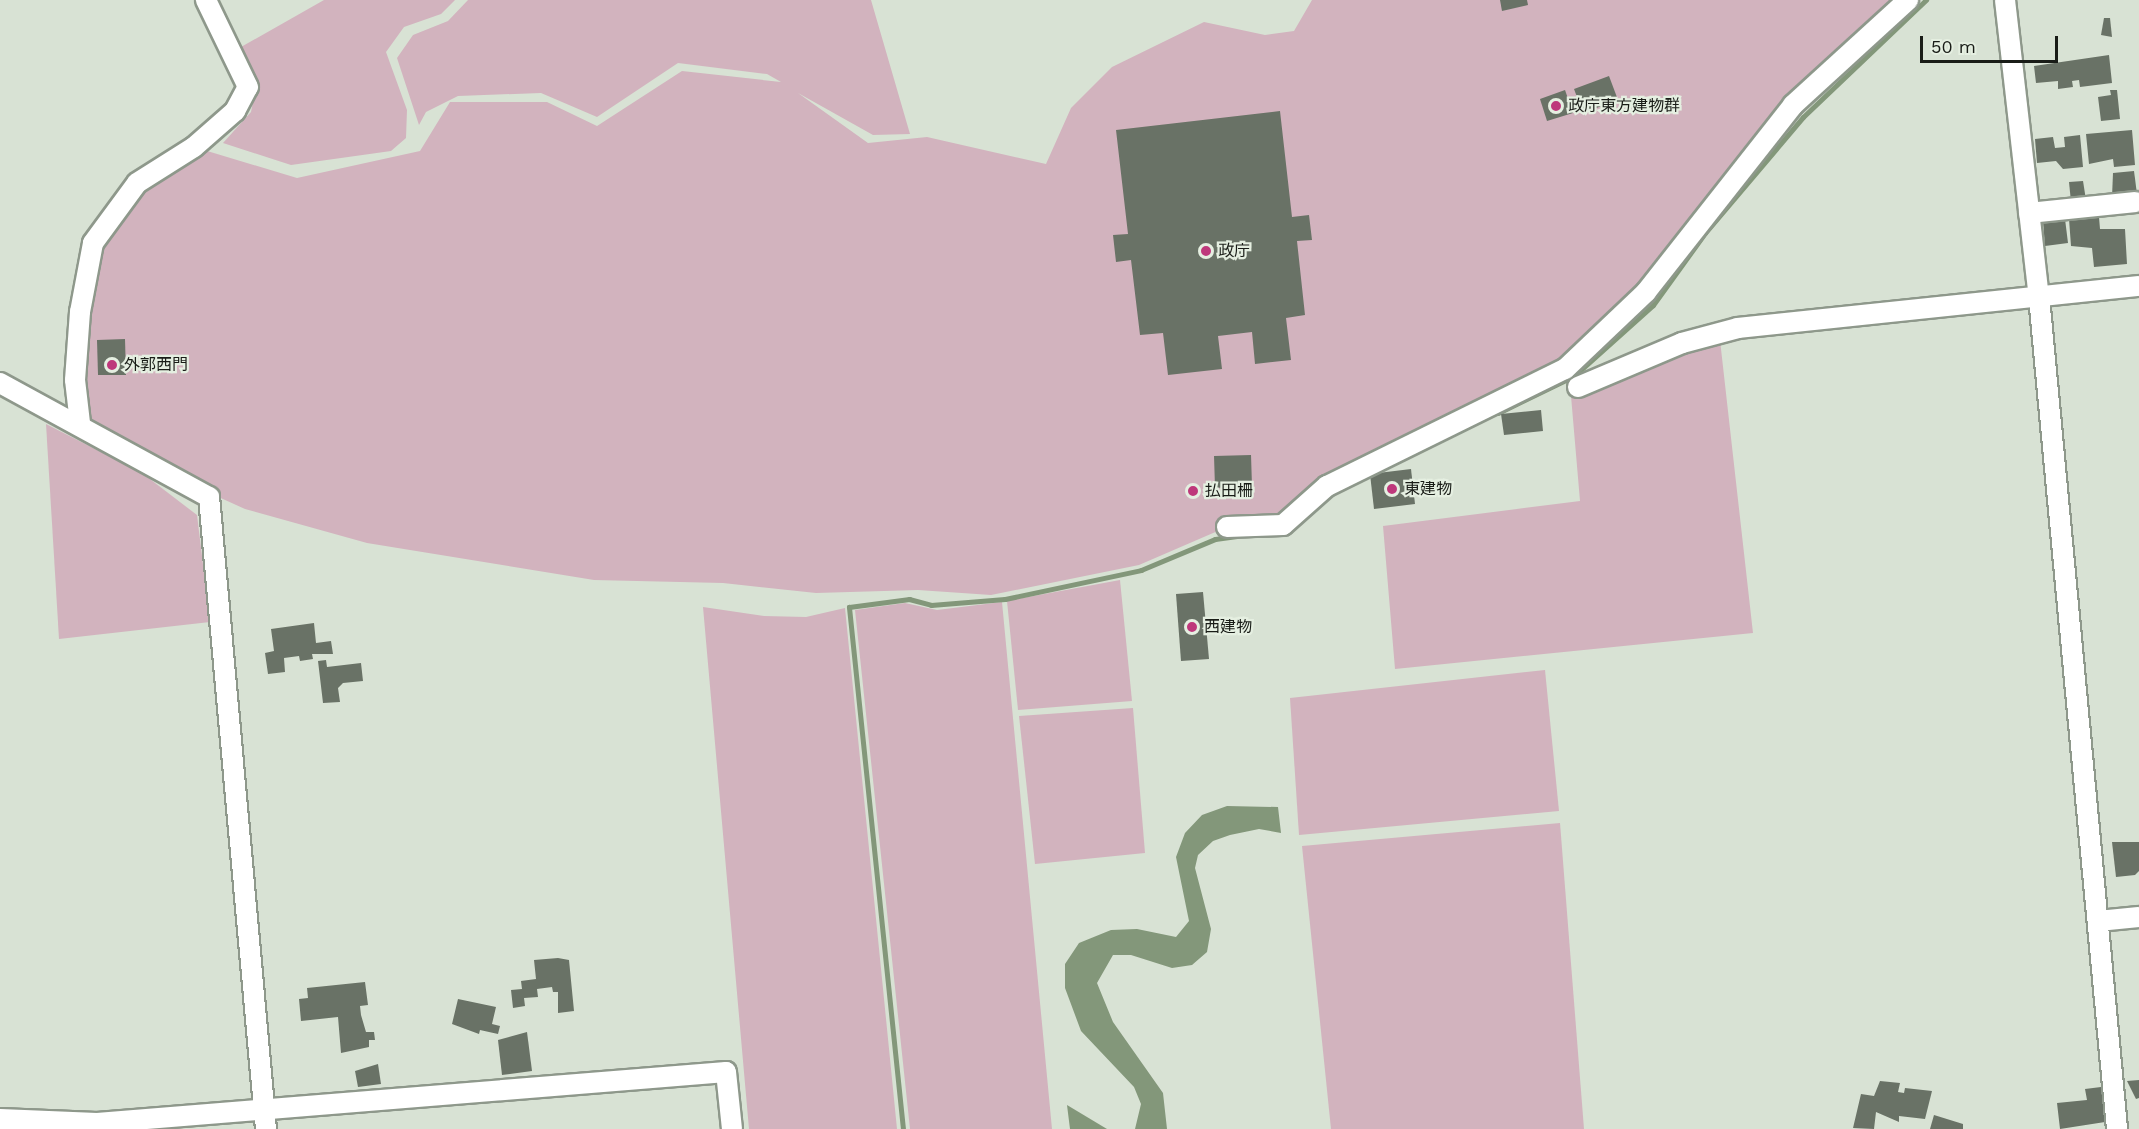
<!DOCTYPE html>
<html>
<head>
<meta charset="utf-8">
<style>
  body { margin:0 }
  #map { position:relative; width:2139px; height:1129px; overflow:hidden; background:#d8e2d4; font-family:"Work Sans","Noto Sans JP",sans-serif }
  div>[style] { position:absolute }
  .green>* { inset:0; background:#d2b3be }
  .water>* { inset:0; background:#83977a }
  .stream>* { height:5px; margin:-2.5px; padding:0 2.5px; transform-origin:2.5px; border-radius:2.5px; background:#83977a }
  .building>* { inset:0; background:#697266 }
  .roads { filter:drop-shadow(2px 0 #8e988b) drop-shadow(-2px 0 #8e988b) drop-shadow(0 2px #8e988b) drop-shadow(0 -2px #8e988b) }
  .minor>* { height:20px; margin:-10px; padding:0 10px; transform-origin:10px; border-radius:10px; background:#fff }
  .dots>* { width:16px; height:16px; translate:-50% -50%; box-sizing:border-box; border:3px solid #e5efe1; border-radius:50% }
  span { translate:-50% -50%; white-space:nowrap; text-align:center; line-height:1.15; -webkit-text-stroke:4.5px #e5efe1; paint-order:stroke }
  .poi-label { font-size:16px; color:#191c17 }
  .left { translate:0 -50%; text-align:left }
  .scale { position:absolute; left:1920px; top:36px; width:138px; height:27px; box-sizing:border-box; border:3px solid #191c17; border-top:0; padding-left:8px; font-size:18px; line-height:21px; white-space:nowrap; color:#191c17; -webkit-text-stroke:4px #e5efe1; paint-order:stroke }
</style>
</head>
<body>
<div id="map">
  <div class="green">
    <i style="clip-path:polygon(324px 0,455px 0,441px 14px,404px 27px,386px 52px,407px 110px,406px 138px,391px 151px,291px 165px,223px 143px,251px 112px,255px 92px,241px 47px)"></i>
    <i style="clip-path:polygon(468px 0,871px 0,910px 134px,873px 135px,798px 93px,868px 143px,927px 137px,1046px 164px,1071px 108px,1112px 67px,1204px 22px,1265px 35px,1294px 31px,1312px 0,1908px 0,1793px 105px,1701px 217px,1565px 369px,1327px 486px,1283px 525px,1227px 527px,1139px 565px,991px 595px,918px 590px,816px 593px,723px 583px,594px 580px,367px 543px,245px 509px,161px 471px,80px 423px,84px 286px,125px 197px,194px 147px,297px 178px,420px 151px,450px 102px,547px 102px,597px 126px,682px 71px,781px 82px,767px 74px,678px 63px,597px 117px,541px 93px,458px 96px,426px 112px,419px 125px,397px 58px,413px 35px,448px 21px)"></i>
    <i style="clip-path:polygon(1720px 340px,1753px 633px,1395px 669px,1383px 526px,1580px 501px,1571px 396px)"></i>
    <i style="clip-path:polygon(46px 424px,142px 473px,197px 515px,210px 622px,59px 639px)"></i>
    <i style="clip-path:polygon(1120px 580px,1132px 701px,1018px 710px,1007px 601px)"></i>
    <i style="clip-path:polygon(1002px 602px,1052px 1129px,910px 1129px,855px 610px,905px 603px,937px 610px)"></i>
    <i style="clip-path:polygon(703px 607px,764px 616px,806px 617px,845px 608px,897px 1129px,749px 1129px)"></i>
    <i style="clip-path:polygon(1545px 670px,1559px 811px,1299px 835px,1290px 698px)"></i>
    <i style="clip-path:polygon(1133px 708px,1145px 853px,1035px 864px,1019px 716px)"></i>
    <i style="clip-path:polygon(1560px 823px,1584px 1129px,1331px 1129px,1302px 846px)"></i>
  </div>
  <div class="water">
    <i style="clip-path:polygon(1227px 806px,1278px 807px,1281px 833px,1259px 829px,1230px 835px,1213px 841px,1198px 855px,1195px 868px,1211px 929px,1207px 952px,1192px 965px,1172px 968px,1131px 955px,1113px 955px,1097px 983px,1113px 1022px,1163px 1093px,1167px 1129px,1135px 1129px,1141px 1104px,1134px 1087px,1081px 1031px,1065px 988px,1065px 964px,1079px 943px,1111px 930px,1137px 929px,1176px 937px,1189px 921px,1176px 857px,1185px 833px,1202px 815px)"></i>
    <i style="clip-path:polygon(1067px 1105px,1107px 1129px,1070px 1129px)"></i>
  </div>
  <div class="stream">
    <i style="left:1498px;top:413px;width:85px;rotate:-26deg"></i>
    <i style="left:1574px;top:376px;width:106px;rotate:-41.9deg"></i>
    <i style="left:1653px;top:305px;width:89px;rotate:-54.2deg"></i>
    <i style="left:1705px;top:233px;width:152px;rotate:-49.8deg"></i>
    <i style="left:1803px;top:117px;width:170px;rotate:-43.6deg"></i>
    <i style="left:903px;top:1129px;width:525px;rotate:-95.91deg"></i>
    <i style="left:849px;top:607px;width:61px;rotate:-7.6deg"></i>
    <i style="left:909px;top:599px;width:23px;rotate:15deg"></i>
    <i style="left:931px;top:605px;width:74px;rotate:-4.6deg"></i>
    <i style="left:1005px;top:599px;width:139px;rotate:-12deg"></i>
    <i style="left:1141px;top:570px;width:80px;rotate:-22.7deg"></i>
    <i style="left:1215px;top:539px;width:22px;rotate:-8deg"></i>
  </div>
  <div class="building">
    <i style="clip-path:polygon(1500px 0,1527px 0,1528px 5px,1502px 11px)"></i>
    <i style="clip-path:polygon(2104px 18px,2110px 18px,2112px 37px,2101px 35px)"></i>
    <i style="clip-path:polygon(2109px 55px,2112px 83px,2080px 87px,2079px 80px,2072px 81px,2073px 87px,2058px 89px,2058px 81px,2036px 83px,2034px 66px)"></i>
    <i style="clip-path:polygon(1609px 76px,1618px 100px,1583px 113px,1574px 89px)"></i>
    <i style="clip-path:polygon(1565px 90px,1573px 113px,1547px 121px,1540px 99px)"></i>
    <i style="clip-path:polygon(2110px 90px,2117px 90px,2120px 119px,2101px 121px,2098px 97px,2111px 95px)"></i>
    <i style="clip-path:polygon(1280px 111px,1292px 217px,1309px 215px,1312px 240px,1297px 241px,1305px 315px,1286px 318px,1291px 360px,1255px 364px,1252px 332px,1218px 336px,1222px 369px,1168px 375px,1163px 333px,1140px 335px,1131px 260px,1116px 262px,1113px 235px,1128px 234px,1116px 130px)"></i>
    <i style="clip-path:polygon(2132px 130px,2135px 165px,2114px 167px,2113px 159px,2089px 164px,2086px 134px)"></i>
    <i style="clip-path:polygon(2080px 135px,2083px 167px,2063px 169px,2056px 161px,2037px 163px,2035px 139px,2053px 137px,2055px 148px,2065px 147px,2064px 137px)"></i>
    <i style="clip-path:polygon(2134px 171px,2137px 194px,2112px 197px,2113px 173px)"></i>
    <i style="clip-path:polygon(2083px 181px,2086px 200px,2071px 202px,2069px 182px)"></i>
    <i style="clip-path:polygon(2099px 217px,2100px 229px,2125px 229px,2127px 264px,2094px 267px,2092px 248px,2071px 246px,2069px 219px)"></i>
    <i style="clip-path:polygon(2065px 219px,2068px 243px,2045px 246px,2043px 221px)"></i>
    <i style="clip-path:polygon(125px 339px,126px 375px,98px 375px,97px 340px)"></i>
    <i style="clip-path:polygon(1541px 410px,1543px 431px,1504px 435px,1501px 414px)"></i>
    <i style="clip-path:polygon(1251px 455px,1252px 486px,1215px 488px,1214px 456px)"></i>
    <i style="clip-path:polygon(1411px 469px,1415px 504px,1374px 509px,1370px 474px)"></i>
    <i style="clip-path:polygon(1203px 592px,1209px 659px,1181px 661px,1176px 594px)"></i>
    <i style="clip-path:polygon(314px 623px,316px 643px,331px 641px,333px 654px,312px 654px,313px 659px,300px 661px,299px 656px,284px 658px,285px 672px,268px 674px,265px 653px,274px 651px,271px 629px)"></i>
    <i style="clip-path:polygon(326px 660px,327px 667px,361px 663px,363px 681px,343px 683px,338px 688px,340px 702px,323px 703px,318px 661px)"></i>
    <i style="clip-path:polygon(2112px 842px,2139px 842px,2139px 871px,2135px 875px,2116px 877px)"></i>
    <i style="clip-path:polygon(558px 958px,569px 960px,574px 1011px,558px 1013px,558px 992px,553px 992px,552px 987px,537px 989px,538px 997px,524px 998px,525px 1006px,513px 1008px,511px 990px,522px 989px,521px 981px,536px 979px,534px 960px)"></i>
    <i style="clip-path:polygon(365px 982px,368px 1005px,360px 1006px,361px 1015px,366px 1032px,374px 1032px,375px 1040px,369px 1040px,369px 1047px,341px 1053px,338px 1017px,301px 1021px,299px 999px,308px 998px,307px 988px)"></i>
    <i style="clip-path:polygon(458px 999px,496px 1007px,492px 1024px,500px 1026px,498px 1034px,480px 1030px,479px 1034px,452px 1024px)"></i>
    <i style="clip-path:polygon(527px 1032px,532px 1071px,502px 1075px,498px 1040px)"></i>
    <i style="clip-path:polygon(378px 1064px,381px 1084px,358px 1087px,355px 1071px)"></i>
    <i style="clip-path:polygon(2139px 1080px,2139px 1098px,2136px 1099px,2127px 1081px)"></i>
    <i style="clip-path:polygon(1880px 1081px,1900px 1083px,1898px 1092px,1904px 1093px,1905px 1088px,1932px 1091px,1925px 1119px,1899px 1116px,1899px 1122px,1876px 1112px,1874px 1129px,1853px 1128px,1861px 1094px,1874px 1096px)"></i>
    <i style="clip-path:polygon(2101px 1087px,2105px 1122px,2060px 1129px,2057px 1103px,2087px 1100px,2085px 1089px)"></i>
    <i style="clip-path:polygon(1934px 1115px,1963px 1124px,1963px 1129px,1930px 1129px)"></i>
  </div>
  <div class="roads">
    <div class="minor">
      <i style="left:2005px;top:0;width:299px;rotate:83.5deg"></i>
      <i style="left:2039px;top:297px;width:836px;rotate:84.64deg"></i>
      <i style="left:2029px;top:213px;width:107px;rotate:-5.9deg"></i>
      <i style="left:0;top:383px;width:238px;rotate:28.6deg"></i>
      <i style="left:209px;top:497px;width:635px;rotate:84.85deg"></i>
      <i style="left:1578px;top:387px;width:113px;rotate:-22.9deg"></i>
      <i style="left:1682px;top:343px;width:58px;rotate:-15deg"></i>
      <i style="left:1738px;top:328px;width:403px;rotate:-6deg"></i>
      <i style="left:80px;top:423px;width:43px;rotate:-96.6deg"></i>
      <i style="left:75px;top:380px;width:68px;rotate:-85.8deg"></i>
      <i style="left:80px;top:312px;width:70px;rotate:-79.3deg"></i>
      <i style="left:93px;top:243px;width:74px;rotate:-53.7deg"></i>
      <i style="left:137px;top:183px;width:67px;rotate:-32.3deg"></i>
      <i style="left:194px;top:147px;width:55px;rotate:-41.3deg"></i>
      <i style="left:235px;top:111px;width:27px;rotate:-62deg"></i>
      <i style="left:248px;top:87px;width:97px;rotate:-115.8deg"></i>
      <i style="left:1227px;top:527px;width:56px;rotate:-2deg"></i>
      <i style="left:1283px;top:525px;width:59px;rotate:-41.6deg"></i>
      <i style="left:1327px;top:486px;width:265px;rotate:-26.2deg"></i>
      <i style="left:1565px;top:369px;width:112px;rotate:-43.5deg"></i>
      <i style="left:1646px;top:292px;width:238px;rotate:-51.8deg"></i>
      <i style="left:1793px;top:105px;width:156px;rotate:-42.4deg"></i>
      <i style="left:2098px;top:921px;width:41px;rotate:-5.6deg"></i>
      <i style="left:0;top:1119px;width:97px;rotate:2.4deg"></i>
      <i style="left:97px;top:1123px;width:631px;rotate:-4.64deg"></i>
      <i style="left:726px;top:1072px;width:57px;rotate:84deg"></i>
    </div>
  </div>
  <div class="dots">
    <i style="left:1556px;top:106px;background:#be387b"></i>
    <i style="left:1206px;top:251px;background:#be387b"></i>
    <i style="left:112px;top:365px;background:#be387b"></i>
    <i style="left:1392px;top:489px;background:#be387b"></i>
    <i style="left:1193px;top:491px;background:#be387b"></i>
    <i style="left:1192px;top:627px;background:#be387b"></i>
  </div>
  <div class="poi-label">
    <span class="left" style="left:1568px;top:106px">政庁東方建物群</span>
    <span class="left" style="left:1218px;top:251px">政庁</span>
    <span class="left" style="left:124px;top:365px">外郭西門</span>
    <span class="left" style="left:1404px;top:489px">東建物</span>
    <span class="left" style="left:1205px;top:491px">払田柵</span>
    <span class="left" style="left:1204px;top:627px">西建物</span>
  </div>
  <div class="scale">50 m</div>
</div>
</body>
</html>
